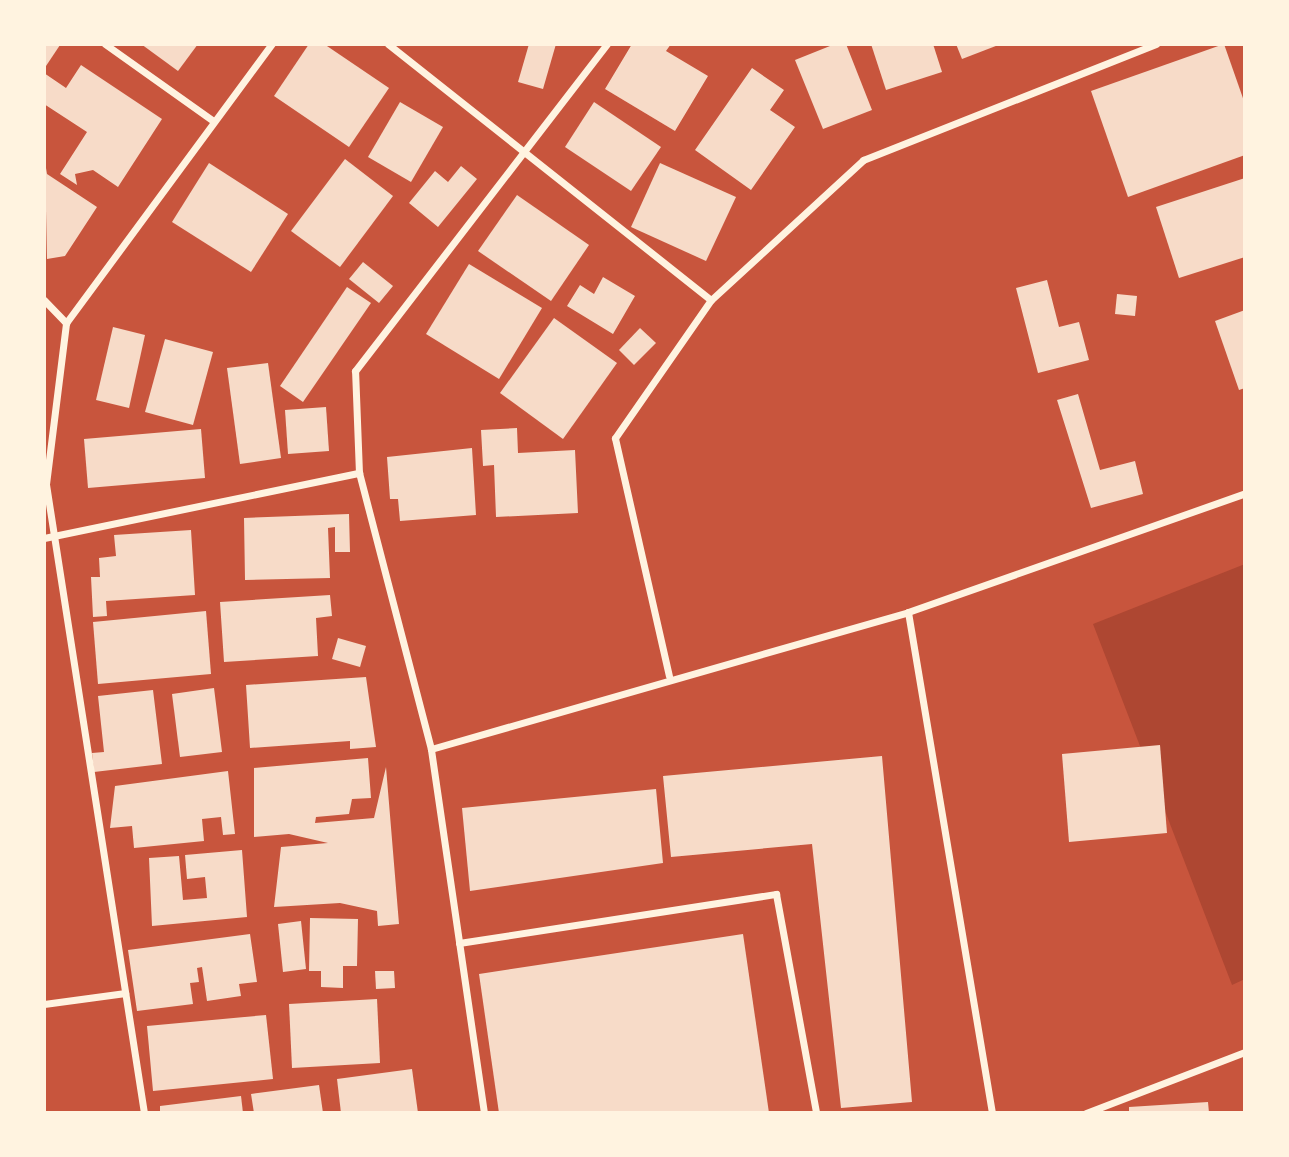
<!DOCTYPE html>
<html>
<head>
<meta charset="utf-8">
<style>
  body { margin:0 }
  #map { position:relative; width:1289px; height:1157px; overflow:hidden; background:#c8553d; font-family:"Source Serif 4",serif }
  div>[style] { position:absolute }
  .green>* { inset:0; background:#ae4732 }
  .building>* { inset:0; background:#f7dbc8 }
  .minor>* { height:7px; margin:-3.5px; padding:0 3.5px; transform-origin:3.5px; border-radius:3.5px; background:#fff3e0 }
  span { translate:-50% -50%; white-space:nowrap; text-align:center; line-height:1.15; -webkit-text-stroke:7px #fff3e0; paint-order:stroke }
  .frame { position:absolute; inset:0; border:46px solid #fff3e0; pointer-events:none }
</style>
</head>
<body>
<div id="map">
  <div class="green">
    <i style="clip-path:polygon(1245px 564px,1245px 979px,1232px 985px,1093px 624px)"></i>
  </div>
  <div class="building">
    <i style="clip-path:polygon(44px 44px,60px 45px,44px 69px)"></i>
    <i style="clip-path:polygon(141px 44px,198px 44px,178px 71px)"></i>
    <i style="clip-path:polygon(309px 44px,324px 44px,389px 88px,349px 147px,274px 96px)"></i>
    <i style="clip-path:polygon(529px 44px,556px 44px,543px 89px,518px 82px)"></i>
    <i style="clip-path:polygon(632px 44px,671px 44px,666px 51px,708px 76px,675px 131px,605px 89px)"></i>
    <i style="clip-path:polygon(835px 44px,846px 44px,872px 110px,823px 129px,795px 60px)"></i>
    <i style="clip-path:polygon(871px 44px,933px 44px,942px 72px,886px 90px)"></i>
    <i style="clip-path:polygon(956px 44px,1001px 44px,962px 59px)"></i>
    <i style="clip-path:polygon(1224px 44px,1245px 104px,1245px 155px,1128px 197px,1091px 91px)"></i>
    <i style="clip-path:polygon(81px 65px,162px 119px,118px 187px,93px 170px,75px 174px,77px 185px,60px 174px,87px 132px,44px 104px,44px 73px,66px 88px)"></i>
    <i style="clip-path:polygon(752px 68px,784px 90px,770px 110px,795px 127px,751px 190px,695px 150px)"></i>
    <i style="clip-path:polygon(400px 102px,443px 127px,411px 182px,368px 157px)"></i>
    <i style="clip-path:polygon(594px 102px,661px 147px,631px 191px,565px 147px)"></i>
    <i style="clip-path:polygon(345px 159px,393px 196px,340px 267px,291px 231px)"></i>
    <i style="clip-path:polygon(45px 162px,47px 174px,97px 207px,65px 256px,47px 259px)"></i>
    <i style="clip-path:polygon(209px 163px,288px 214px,251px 272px,172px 222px)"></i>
    <i style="clip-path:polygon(660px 163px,736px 197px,706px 261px,631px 227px)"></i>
    <i style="clip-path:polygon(461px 166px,477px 179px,438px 227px,409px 203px,435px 171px,448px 182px)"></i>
    <i style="clip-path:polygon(1245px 178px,1245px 257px,1179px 278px,1156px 207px)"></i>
    <i style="clip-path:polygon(517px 195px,589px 245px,551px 301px,478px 251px)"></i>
    <i style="clip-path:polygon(363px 262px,393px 286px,379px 303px,349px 279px)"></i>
    <i style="clip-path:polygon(469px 264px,542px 308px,499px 379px,426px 334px)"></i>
    <i style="clip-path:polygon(603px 277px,635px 296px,613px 334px,567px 306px,580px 285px,594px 294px)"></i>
    <i style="clip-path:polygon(1047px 280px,1059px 327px,1079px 322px,1089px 360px,1038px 373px,1016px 288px)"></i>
    <i style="clip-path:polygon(347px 287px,371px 303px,303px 402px,280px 386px)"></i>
    <i style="clip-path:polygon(1117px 294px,1137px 296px,1135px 316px,1115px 314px)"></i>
    <i style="clip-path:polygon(1245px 310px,1245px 388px,1239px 390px,1215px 321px)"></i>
    <i style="clip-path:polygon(554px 318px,617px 363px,563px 439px,500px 393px)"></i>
    <i style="clip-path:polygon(113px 327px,145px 335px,129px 408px,96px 400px)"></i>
    <i style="clip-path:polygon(640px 328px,656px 343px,634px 365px,619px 350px)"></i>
    <i style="clip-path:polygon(165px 339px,213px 352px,193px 425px,145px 412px)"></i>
    <i style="clip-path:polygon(268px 363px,281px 458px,240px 464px,227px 368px)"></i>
    <i style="clip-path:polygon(1078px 394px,1100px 470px,1135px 461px,1143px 494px,1091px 508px,1057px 400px)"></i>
    <i style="clip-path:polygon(326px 407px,329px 451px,288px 454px,285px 410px)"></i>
    <i style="clip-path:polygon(517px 428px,518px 453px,575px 450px,578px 513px,496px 517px,494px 465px,483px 466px,481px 430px)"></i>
    <i style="clip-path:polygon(201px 429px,205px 478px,88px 488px,84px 439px)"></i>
    <i style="clip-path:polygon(472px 448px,476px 515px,400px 521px,398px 499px,390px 499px,387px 457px)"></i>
    <i style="clip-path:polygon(349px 514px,350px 552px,335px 552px,335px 527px,328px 528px,330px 578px,245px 580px,244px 518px)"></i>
    <i style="clip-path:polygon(191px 530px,195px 595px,106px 601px,107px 616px,93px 617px,91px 577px,100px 577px,99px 558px,116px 556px,114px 535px)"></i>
    <i style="clip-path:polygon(330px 595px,332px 616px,316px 618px,318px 656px,224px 662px,220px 602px)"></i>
    <i style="clip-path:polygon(206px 611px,211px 674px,98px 684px,93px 622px)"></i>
    <i style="clip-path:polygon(338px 638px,366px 646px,360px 667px,332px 659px)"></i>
    <i style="clip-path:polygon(366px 677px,376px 747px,350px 749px,350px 741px,250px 748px,246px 685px)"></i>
    <i style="clip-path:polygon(214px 688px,222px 752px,180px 757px,172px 694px)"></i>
    <i style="clip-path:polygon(153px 690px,162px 764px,94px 772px,92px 753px,104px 752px,98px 696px)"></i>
    <i style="clip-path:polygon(1160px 745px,1167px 833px,1069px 842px,1062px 754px)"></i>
    <i style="clip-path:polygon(882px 756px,912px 1102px,841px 1108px,812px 844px,671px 857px,663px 776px)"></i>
    <i style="clip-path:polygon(368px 758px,371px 798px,352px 799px,349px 814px,316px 817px,315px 823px,374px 818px,386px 767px,399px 924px,378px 926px,377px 911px,340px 903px,274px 907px,281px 847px,328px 843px,289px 834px,254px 837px,254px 768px)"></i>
    <i style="clip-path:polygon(228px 771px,235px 834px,223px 835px,221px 817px,202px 819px,204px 841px,134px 848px,132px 826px,110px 828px,115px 786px)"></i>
    <i style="clip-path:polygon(656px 789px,663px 863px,470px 891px,462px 808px)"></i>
    <i style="clip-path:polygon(242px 850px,247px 917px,152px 926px,149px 858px,179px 856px,183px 900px,207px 898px,205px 877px,187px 879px,185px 855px)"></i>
    <i style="clip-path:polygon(310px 918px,358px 919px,357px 966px,343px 966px,343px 988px,321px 987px,321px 971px,309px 971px)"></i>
    <i style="clip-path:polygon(301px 921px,306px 969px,283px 972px,278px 924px)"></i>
    <i style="clip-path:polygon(250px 934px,257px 982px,239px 984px,241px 996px,207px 1001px,202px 967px,197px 968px,199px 982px,190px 983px,193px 1004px,137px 1011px,128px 950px)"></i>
    <i style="clip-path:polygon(743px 934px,769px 1113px,499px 1113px,479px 974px)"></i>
    <i style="clip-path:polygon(375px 971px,394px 971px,395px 988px,376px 989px)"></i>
    <i style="clip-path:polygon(377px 999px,380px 1063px,292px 1068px,289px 1004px)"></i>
    <i style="clip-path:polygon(266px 1015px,273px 1079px,153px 1091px,147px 1026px)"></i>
    <i style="clip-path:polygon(412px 1069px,418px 1113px,341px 1113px,337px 1079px)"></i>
    <i style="clip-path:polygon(319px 1085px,323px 1113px,254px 1113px,251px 1094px)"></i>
    <i style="clip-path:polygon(241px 1096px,243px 1113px,160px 1113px,160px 1106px)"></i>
    <i style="clip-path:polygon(1208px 1102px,1209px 1113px,1129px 1113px,1129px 1107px)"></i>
  </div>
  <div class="minor">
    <i style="left:105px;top:44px;width:131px;rotate:35.4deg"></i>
    <i style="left:388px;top:44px;width:412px;rotate:38.4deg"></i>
    <i style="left:44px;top:300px;width:32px;rotate:46deg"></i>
    <i style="left:44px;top:538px;width:322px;rotate:-11.7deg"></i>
    <i style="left:908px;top:612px;width:508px;rotate:80.48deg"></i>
    <i style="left:669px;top:676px;width:244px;rotate:-102.8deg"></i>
    <i style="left:615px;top:438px;width:168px;rotate:-55.2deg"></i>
    <i style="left:711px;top:300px;width:207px;rotate:-42.6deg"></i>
    <i style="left:863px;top:160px;width:315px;rotate:-21.6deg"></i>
    <i style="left:431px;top:749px;width:496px;rotate:-16deg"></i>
    <i style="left:908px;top:612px;width:357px;rotate:-19.4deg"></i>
    <i style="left:459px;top:943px;width:321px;rotate:-8.8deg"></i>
    <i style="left:776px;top:894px;width:223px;rotate:79.6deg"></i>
    <i style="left:44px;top:1004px;width:82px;rotate:-7.7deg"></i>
    <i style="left:144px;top:1113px;width:637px;rotate:-98.86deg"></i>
    <i style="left:46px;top:484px;width:162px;rotate:-82.9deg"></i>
    <i style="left:66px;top:323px;width:347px;rotate:-53.6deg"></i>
    <i style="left:484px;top:1113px;width:368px;rotate:-98.3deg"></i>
    <i style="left:431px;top:749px;width:285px;rotate:-104.6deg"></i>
    <i style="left:359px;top:473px;width:102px;rotate:-92.2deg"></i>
    <i style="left:355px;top:371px;width:413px;rotate:-52.4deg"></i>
    <i style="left:1086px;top:1113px;width:170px;rotate:-21deg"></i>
  </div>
  <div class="frame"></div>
</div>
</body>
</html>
